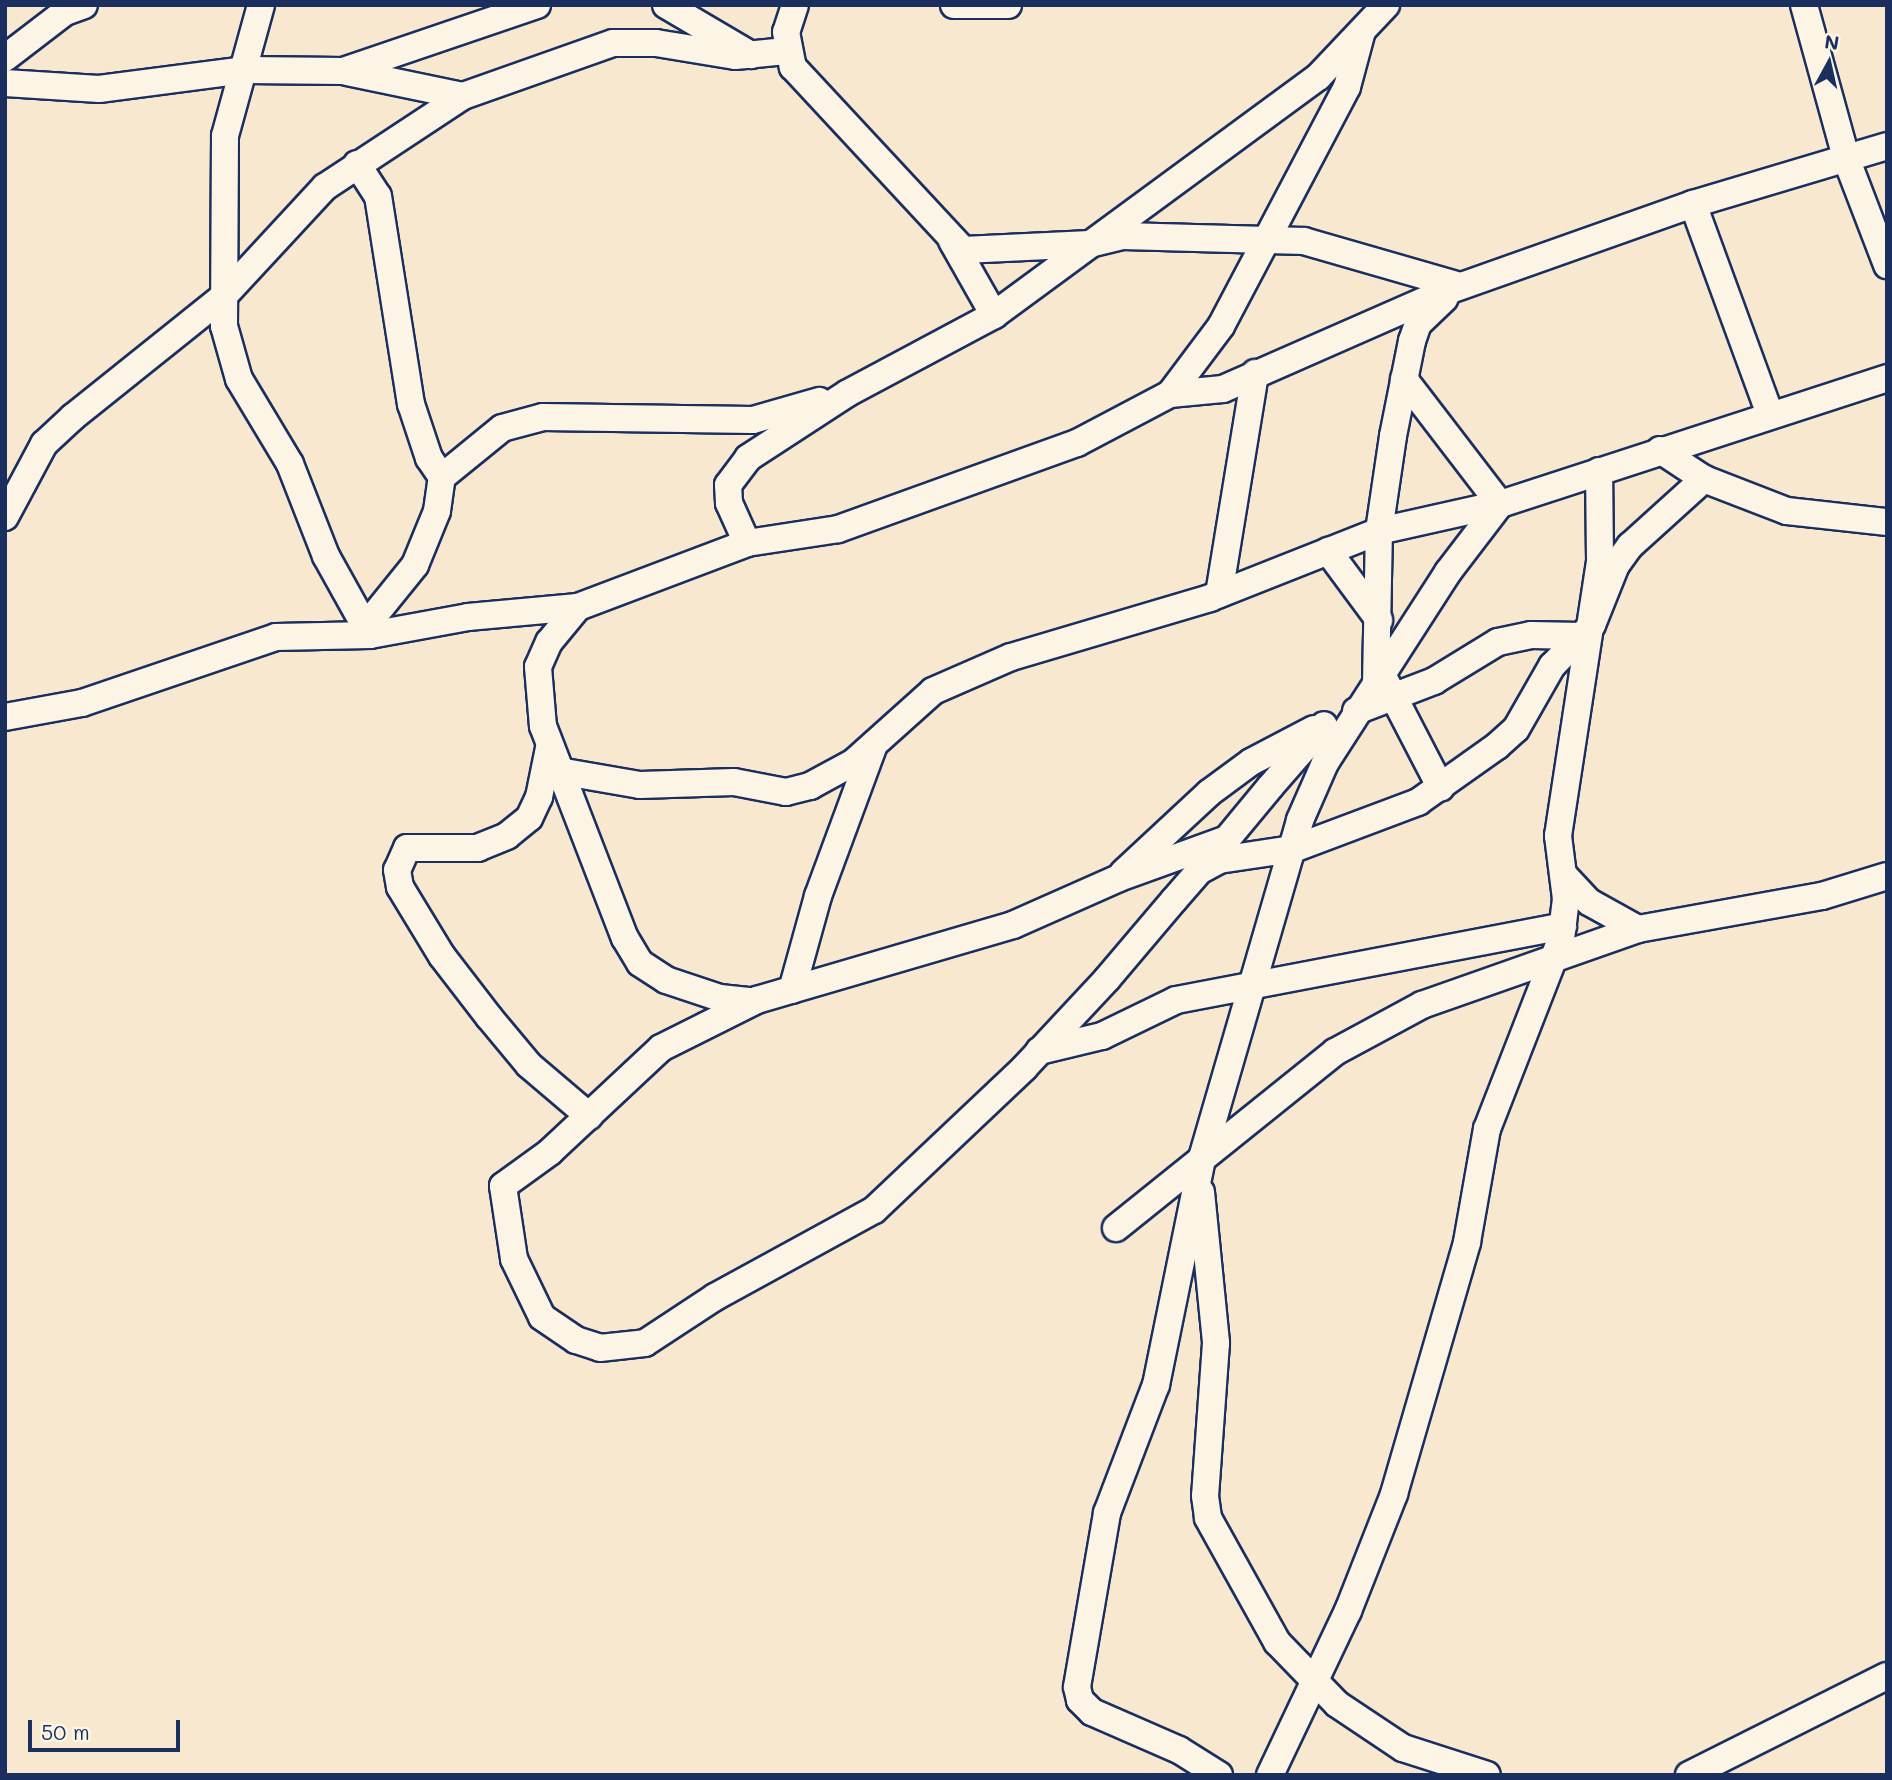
<!DOCTYPE html>
<html>
<head>
<meta charset="utf-8">
<style>
  body { margin:0 }
  #map { position:relative; width:1892px; height:1780px; overflow:hidden; background:#f8e8d0; font-family:Mali,sans-serif }
  div>[style] { position:absolute }
  .roads { filter:drop-shadow(2px 0 #1b2f5e) drop-shadow(-2px 0 #1b2f5e) drop-shadow(0 2px #1b2f5e) drop-shadow(0 -2px #1b2f5e) }
  .minor>* { height:26px; margin:-13px; padding:0 13px; transform-origin:13px; border-radius:13px; background:#fcf5e5 }
  span { translate:-50% -50%; white-space:nowrap; text-align:center; line-height:1.15; -webkit-text-stroke:5px #fcf5e5; paint-order:stroke }
  .frame { position:absolute; inset:0; border:7px solid #1b2f5e; pointer-events:none }
  .north { position:absolute; left:1794px; top:28px; width:70px; height:70px; -webkit-text-stroke:5px #fcf5e5; paint-order:stroke; rotate:8deg; font-size:19px; font-weight:700; line-height:28px; text-align:center; color:#1b2f5e }
  .north::after { content:''; display:block; margin:auto; width:24px; height:32px; background:#1b2f5e; clip-path:polygon(50% 0,100% 100%,50% 72%,0 100%) }
  .scale { position:absolute; left:28px; top:1720px; width:152px; height:32px; box-sizing:border-box; border:4px solid #1b2f5e; border-top:0; padding-left:9px; font-size:21px; line-height:24px; white-space:nowrap; color:#1b2f5e; -webkit-text-stroke:5px #fcf5e5; paint-order:stroke }
</style>
</head>
<body>
<div id="map">
  <div class="roads">
    <div class="minor">
      <i style="left:261px;top:5px;width:136px;rotate:105.4deg"></i>
      <i style="left:225px;top:136px;width:190px;rotate:90.3deg"></i>
      <i style="left:224px;top:326px;width:55px;rotate:74.2deg"></i>
      <i style="left:239px;top:379px;width:99px;rotate:59deg"></i>
      <i style="left:290px;top:464px;width:99px;rotate:68.6deg"></i>
      <i style="left:326px;top:556px;width:90px;rotate:60.9deg"></i>
      <i style="left:666px;top:5px;width:99px;rotate:30.5deg"></i>
      <i style="left:795px;top:5px;width:28px;rotate:108deg"></i>
      <i style="left:786px;top:32px;width:36px;rotate:79deg"></i>
      <i style="left:793px;top:67px;width:250px;rotate:47.1deg"></i>
      <i style="left:963px;top:250px;width:127px;rotate:-2.7deg"></i>
      <i style="left:1090px;top:244px;width:34px;rotate:-14deg"></i>
      <i style="left:1123px;top:236px;width:181px;rotate:1.6deg"></i>
      <i style="left:1304px;top:241px;width:162px;rotate:16.1deg"></i>
      <i style="left:954px;top:5px;width:54px"></i>
      <i style="left:1804px;top:5px;width:159px;rotate:74.6deg"></i>
      <i style="left:1846px;top:158px;width:115px;rotate:69deg"></i>
      <i style="left:5px;top:58px;width:76px;rotate:-37.5deg"></i>
      <i style="left:65px;top:12px;width:20px;rotate:-20deg"></i>
      <i style="left:347px;top:72px;width:118px;rotate:11.7deg"></i>
      <i style="left:463px;top:96px;width:159px;rotate:-19.5deg"></i>
      <i style="left:613px;top:43px;width:43px"></i>
      <i style="left:656px;top:43px;width:80px;rotate:9.3deg"></i>
      <i style="left:735px;top:56px;width:51px;rotate:-5.6deg"></i>
      <i style="left:5px;top:83px;width:94px;rotate:3.7deg"></i>
      <i style="left:99px;top:89px;width:148px;rotate:-7.4deg"></i>
      <i style="left:246px;top:70px;width:97px;rotate:0.6deg"></i>
      <i style="left:343px;top:71px;width:205px;rotate:-18.8deg"></i>
      <i style="left:357px;top:164px;width:38px;rotate:57deg"></i>
      <i style="left:378px;top:196px;width:211px;rotate:81deg"></i>
      <i style="left:411px;top:404px;width:57px;rotate:71.6deg"></i>
      <i style="left:429px;top:458px;width:23px;rotate:56deg"></i>
      <i style="left:1693px;top:204px;width:224px;rotate:69.9deg"></i>
      <i style="left:952px;top:241px;width:85px;rotate:60.4deg"></i>
      <i style="left:1404px;top:379px;width:158px;rotate:52.5deg"></i>
      <i style="left:1170px;top:394px;width:53px;rotate:-5.4deg"></i>
      <i style="left:1223px;top:389px;width:239px;rotate:-23.7deg"></i>
      <i style="left:1442px;top:293px;width:266px;rotate:-19.5deg"></i>
      <i style="left:1693px;top:204px;width:202px;rotate:-16.6deg"></i>
      <i style="left:1660px;top:450px;width:53px;rotate:33.4deg"></i>
      <i style="left:1704px;top:479px;width:89px;rotate:21.1deg"></i>
      <i style="left:1787px;top:511px;width:101px;rotate:6.3deg"></i>
      <i style="left:5px;top:517px;width:83px;rotate:-61.9deg"></i>
      <i style="left:44px;top:444px;width:40px;rotate:-43deg"></i>
      <i style="left:73px;top:417px;width:192px;rotate:-38.7deg"></i>
      <i style="left:223px;top:297px;width:150px;rotate:-47.2deg"></i>
      <i style="left:325px;top:187px;width:165px;rotate:-33.4deg"></i>
      <i style="left:747px;top:543px;width:44px;rotate:-114.2deg"></i>
      <i style="left:729px;top:503px;width:18px;rotate:-93deg"></i>
      <i style="left:728px;top:485px;width:34px;rotate:-53deg"></i>
      <i style="left:748px;top:458px;width:119px;rotate:-33deg"></i>
      <i style="left:848px;top:393px;width:166px;rotate:-28.1deg"></i>
      <i style="left:994px;top:315px;width:402px;rotate:-36.3deg"></i>
      <i style="left:1318px;top:77px;width:99px;rotate:-46.6deg"></i>
      <i style="left:1328px;top:551px;width:86px;rotate:53.5deg"></i>
      <i style="left:1219px;top:594px;width:224px;rotate:-80.7deg"></i>
      <i style="left:578px;top:607px;width:45px;rotate:129.6deg"></i>
      <i style="left:549px;top:642px;width:27px;rotate:114deg"></i>
      <i style="left:538px;top:667px;width:59px;rotate:85.2deg"></i>
      <i style="left:543px;top:726px;width:227px;rotate:68.9deg"></i>
      <i style="left:625px;top:938px;width:29px;rotate:59deg"></i>
      <i style="left:640px;top:963px;width:31px;rotate:33deg"></i>
      <i style="left:666px;top:980px;width:57px;rotate:18.4deg"></i>
      <i style="left:720px;top:998px;width:31px;rotate:6deg"></i>
      <i style="left:365px;top:627px;width:80px;rotate:-51.1deg"></i>
      <i style="left:415px;top:565px;width:58px;rotate:-67.8deg"></i>
      <i style="left:437px;top:511px;width:34px;rotate:-82deg"></i>
      <i style="left:442px;top:477px;width:77px;rotate:-39.2deg"></i>
      <i style="left:502px;top:428px;width:42px;rotate:-15deg"></i>
      <i style="left:543px;top:417px;width:210px;rotate:0.8deg"></i>
      <i style="left:753px;top:420px;width:69px;rotate:-16.1deg"></i>
      <i style="left:1386px;top:682px;width:119px;rotate:62.6deg"></i>
      <i style="left:1376px;top:684px;width:153px;rotate:-88.9deg"></i>
      <i style="left:1379px;top:531px;width:96px;rotate:-81.6deg"></i>
      <i style="left:1393px;top:436px;width:97px;rotate:-78.7deg"></i>
      <i style="left:1412px;top:341px;width:18px;rotate:-71deg"></i>
      <i style="left:1418px;top:324px;width:37px;rotate:-44deg"></i>
      <i style="left:1356px;top:711px;width:84px;rotate:-21deg"></i>
      <i style="left:1434px;top:681px;width:75px;rotate:-31.4deg"></i>
      <i style="left:1498px;top:642px;width:34px;rotate:-12deg"></i>
      <i style="left:1531px;top:635px;width:51px;rotate:1.1deg"></i>
      <i style="left:5px;top:717px;width:78px;rotate:-10.3deg"></i>
      <i style="left:82px;top:703px;width:205px;rotate:-18.8deg"></i>
      <i style="left:276px;top:637px;width:94px;rotate:-1.2deg"></i>
      <i style="left:370px;top:635px;width:100px;rotate:-10.4deg"></i>
      <i style="left:468px;top:617px;width:110px;rotate:-5.2deg"></i>
      <i style="left:578px;top:607px;width:181px;rotate:-20.7deg"></i>
      <i style="left:747px;top:543px;width:92px;rotate:-8.7deg"></i>
      <i style="left:838px;top:529px;width:254px;rotate:-19.8deg"></i>
      <i style="left:1077px;top:443px;width:105px;rotate:-27.8deg"></i>
      <i style="left:1170px;top:394px;width:85px;rotate:-53.1deg"></i>
      <i style="left:1221px;top:326px;width:270px;rotate:-62.2deg"></i>
      <i style="left:1347px;top:87px;width:58px;rotate:-75deg"></i>
      <i style="left:549px;top:748px;width:50px;rotate:101.5deg"></i>
      <i style="left:539px;top:797px;width:23px;rotate:115deg"></i>
      <i style="left:529px;top:818px;width:28px;rotate:141deg"></i>
      <i style="left:507px;top:836px;width:31px;rotate:158deg"></i>
      <i style="left:478px;top:848px;width:71px;rotate:180deg"></i>
      <i style="left:407px;top:848px;width:24px;rotate:114deg"></i>
      <i style="left:397px;top:870px;width:17px;rotate:80deg"></i>
      <i style="left:400px;top:887px;width:81px;rotate:58.7deg"></i>
      <i style="left:442px;top:956px;width:77px;rotate:52.4deg"></i>
      <i style="left:489px;top:1017px;width:62px;rotate:50.2deg"></i>
      <i style="left:529px;top:1065px;width:79px;rotate:40.4deg"></i>
      <i style="left:559px;top:771px;width:82px;rotate:9.8deg"></i>
      <i style="left:640px;top:785px;width:94px;rotate:-1.8deg"></i>
      <i style="left:734px;top:782px;width:53px;rotate:10.9deg"></i>
      <i style="left:786px;top:792px;width:25px;rotate:-14deg"></i>
      <i style="left:810px;top:786px;width:50px;rotate:-28.6deg"></i>
      <i style="left:854px;top:762px;width:106px;rotate:-41.9deg"></i>
      <i style="left:933px;top:691px;width:85px;rotate:-23.6deg"></i>
      <i style="left:1011px;top:657px;width:208px;rotate:-16.5deg"></i>
      <i style="left:1210px;top:598px;width:182px;rotate:-21.6deg"></i>
      <i style="left:1379px;top:531px;width:124px;rotate:-12.6deg"></i>
      <i style="left:1500px;top:504px;width:407px;rotate:-18deg"></i>
      <i style="left:1227px;top:839px;width:115px;rotate:160.1deg"></i>
      <i style="left:1119px;top:878px;width:116px;rotate:156.1deg"></i>
      <i style="left:1013px;top:925px;width:267px;rotate:163.7deg"></i>
      <i style="left:757px;top:1000px;width:107px;rotate:153.4deg"></i>
      <i style="left:661px;top:1048px;width:152px;rotate:136.9deg"></i>
      <i style="left:550px;top:1152px;width:58px;rotate:144.1deg"></i>
      <i style="left:503px;top:1186px;width:74px;rotate:81.4deg"></i>
      <i style="left:514px;top:1259px;width:64px;rotate:64.2deg"></i>
      <i style="left:542px;top:1317px;width:41px;rotate:34.1deg"></i>
      <i style="left:576px;top:1340px;width:25px;rotate:18deg"></i>
      <i style="left:600px;top:1348px;width:45px;rotate:-6.3deg"></i>
      <i style="left:645px;top:1343px;width:84px;rotate:-33.3deg"></i>
      <i style="left:715px;top:1297px;width:181px;rotate:-28.7deg"></i>
      <i style="left:874px;top:1210px;width:207px;rotate:-43.4deg"></i>
      <i style="left:1024px;top:1068px;width:122px;rotate:-47deg"></i>
      <i style="left:1107px;top:979px;width:104px;rotate:-49.7deg"></i>
      <i style="left:1174px;top:900px;width:81px;rotate:-49deg"></i>
      <i style="left:1227px;top:839px;width:67px;rotate:-50.4deg"></i>
      <i style="left:1270px;top:787px;width:82px;rotate:-48.9deg"></i>
      <i style="left:1203px;top:869px;width:18px;rotate:-29deg"></i>
      <i style="left:1219px;top:860px;width:75px;rotate:-8.5deg"></i>
      <i style="left:1293px;top:849px;width:134px;rotate:-20.6deg"></i>
      <i style="left:1418px;top:802px;width:97px;rotate:-35.3deg"></i>
      <i style="left:1497px;top:746px;width:25px;rotate:-42deg"></i>
      <i style="left:1516px;top:729px;width:73px;rotate:-60.3deg"></i>
      <i style="left:1552px;top:666px;width:57px;rotate:-45.7deg"></i>
      <i style="left:1592px;top:625px;width:65px;rotate:-68.2deg"></i>
      <i style="left:1616px;top:565px;width:24px;rotate:-54deg"></i>
      <i style="left:1630px;top:546px;width:100px;rotate:-42.2deg"></i>
      <i style="left:1123px;top:873px;width:117px;rotate:-42.9deg"></i>
      <i style="left:1209px;top:793px;width:52px;rotate:-36.4deg"></i>
      <i style="left:1251px;top:762px;width:71px;rotate:-27.6deg"></i>
      <i style="left:1563px;top:874px;width:38px;rotate:47deg"></i>
      <i style="left:1589px;top:902px;width:56px;rotate:28.9deg"></i>
      <i style="left:792px;top:990px;width:98px;rotate:-74.5deg"></i>
      <i style="left:818px;top:896px;width:159px;rotate:-69.7deg"></i>
      <i style="left:1039px;top:1051px;width:65px;rotate:-13.4deg"></i>
      <i style="left:1102px;top:1036px;width:82px;rotate:-25.9deg"></i>
      <i style="left:1176px;top:1000px;width:394px;rotate:-10.8deg"></i>
      <i style="left:1201px;top:1192px;width:152px;rotate:84.3deg"></i>
      <i style="left:1216px;top:1343px;width:153px;rotate:94.1deg"></i>
      <i style="left:1205px;top:1496px;width:22px;rotate:82deg"></i>
      <i style="left:1208px;top:1518px;width:142px;rotate:60.9deg"></i>
      <i style="left:1277px;top:1642px;width:86px;rotate:45.9deg"></i>
      <i style="left:1337px;top:1704px;width:79px;rotate:33.7deg"></i>
      <i style="left:1403px;top:1748px;width:88px;rotate:17.8deg"></i>
      <i style="left:1116px;top:1228px;width:281px;rotate:-38.8deg"></i>
      <i style="left:1335px;top:1052px;width:99px;rotate:-28.4deg"></i>
      <i style="left:1422px;top:1005px;width:229px;rotate:-19.4deg"></i>
      <i style="left:1638px;top:929px;width:187px;rotate:-10.2deg"></i>
      <i style="left:1822px;top:896px;width:68px;rotate:-17.1deg"></i>
      <i style="left:1219px;top:1775px;width:47px;rotate:-148deg"></i>
      <i style="left:1179px;top:1750px;width:95px;rotate:-156.4deg"></i>
      <i style="left:1092px;top:1712px;width:17px;rotate:-135deg"></i>
      <i style="left:1080px;top:1700px;width:13px;rotate:-103deg"></i>
      <i style="left:1077px;top:1687px;width:177px;rotate:-80.2deg"></i>
      <i style="left:1107px;top:1513px;width:137px;rotate:-69.1deg"></i>
      <i style="left:1156px;top:1385px;width:232px;rotate:-78.5deg"></i>
      <i style="left:1202px;top:1158px;width:352px;rotate:-73.8deg"></i>
      <i style="left:1300px;top:820px;width:62px;rotate:-66.3deg"></i>
      <i style="left:1325px;top:763px;width:227px;rotate:-57.2deg"></i>
      <i style="left:1448px;top:572px;width:86px;rotate:-52.6deg"></i>
      <i style="left:1270px;top:1775px;width:182px;rotate:-64.6deg"></i>
      <i style="left:1348px;top:1611px;width:126px;rotate:-68.5deg"></i>
      <i style="left:1394px;top:1494px;width:262px;rotate:-73.8deg"></i>
      <i style="left:1467px;top:1242px;width:115px;rotate:-80deg"></i>
      <i style="left:1487px;top:1129px;width:204px;rotate:-68.7deg"></i>
      <i style="left:1561px;top:939px;width:40px;rotate:-82.9deg"></i>
      <i style="left:1566px;top:899px;width:64px;rotate:-97.2deg"></i>
      <i style="left:1558px;top:836px;width:279px;rotate:-81.3deg"></i>
      <i style="left:1600px;top:560px;width:89px;rotate:-90.6deg"></i>
      <i style="left:1689px;top:1775px;width:221px;rotate:-26.6deg"></i>
    </div>
  </div>
  <div class="frame"></div>
  <div class="north">N</div>
  <div class="scale">50 m</div>
</div>
</body>
</html>
